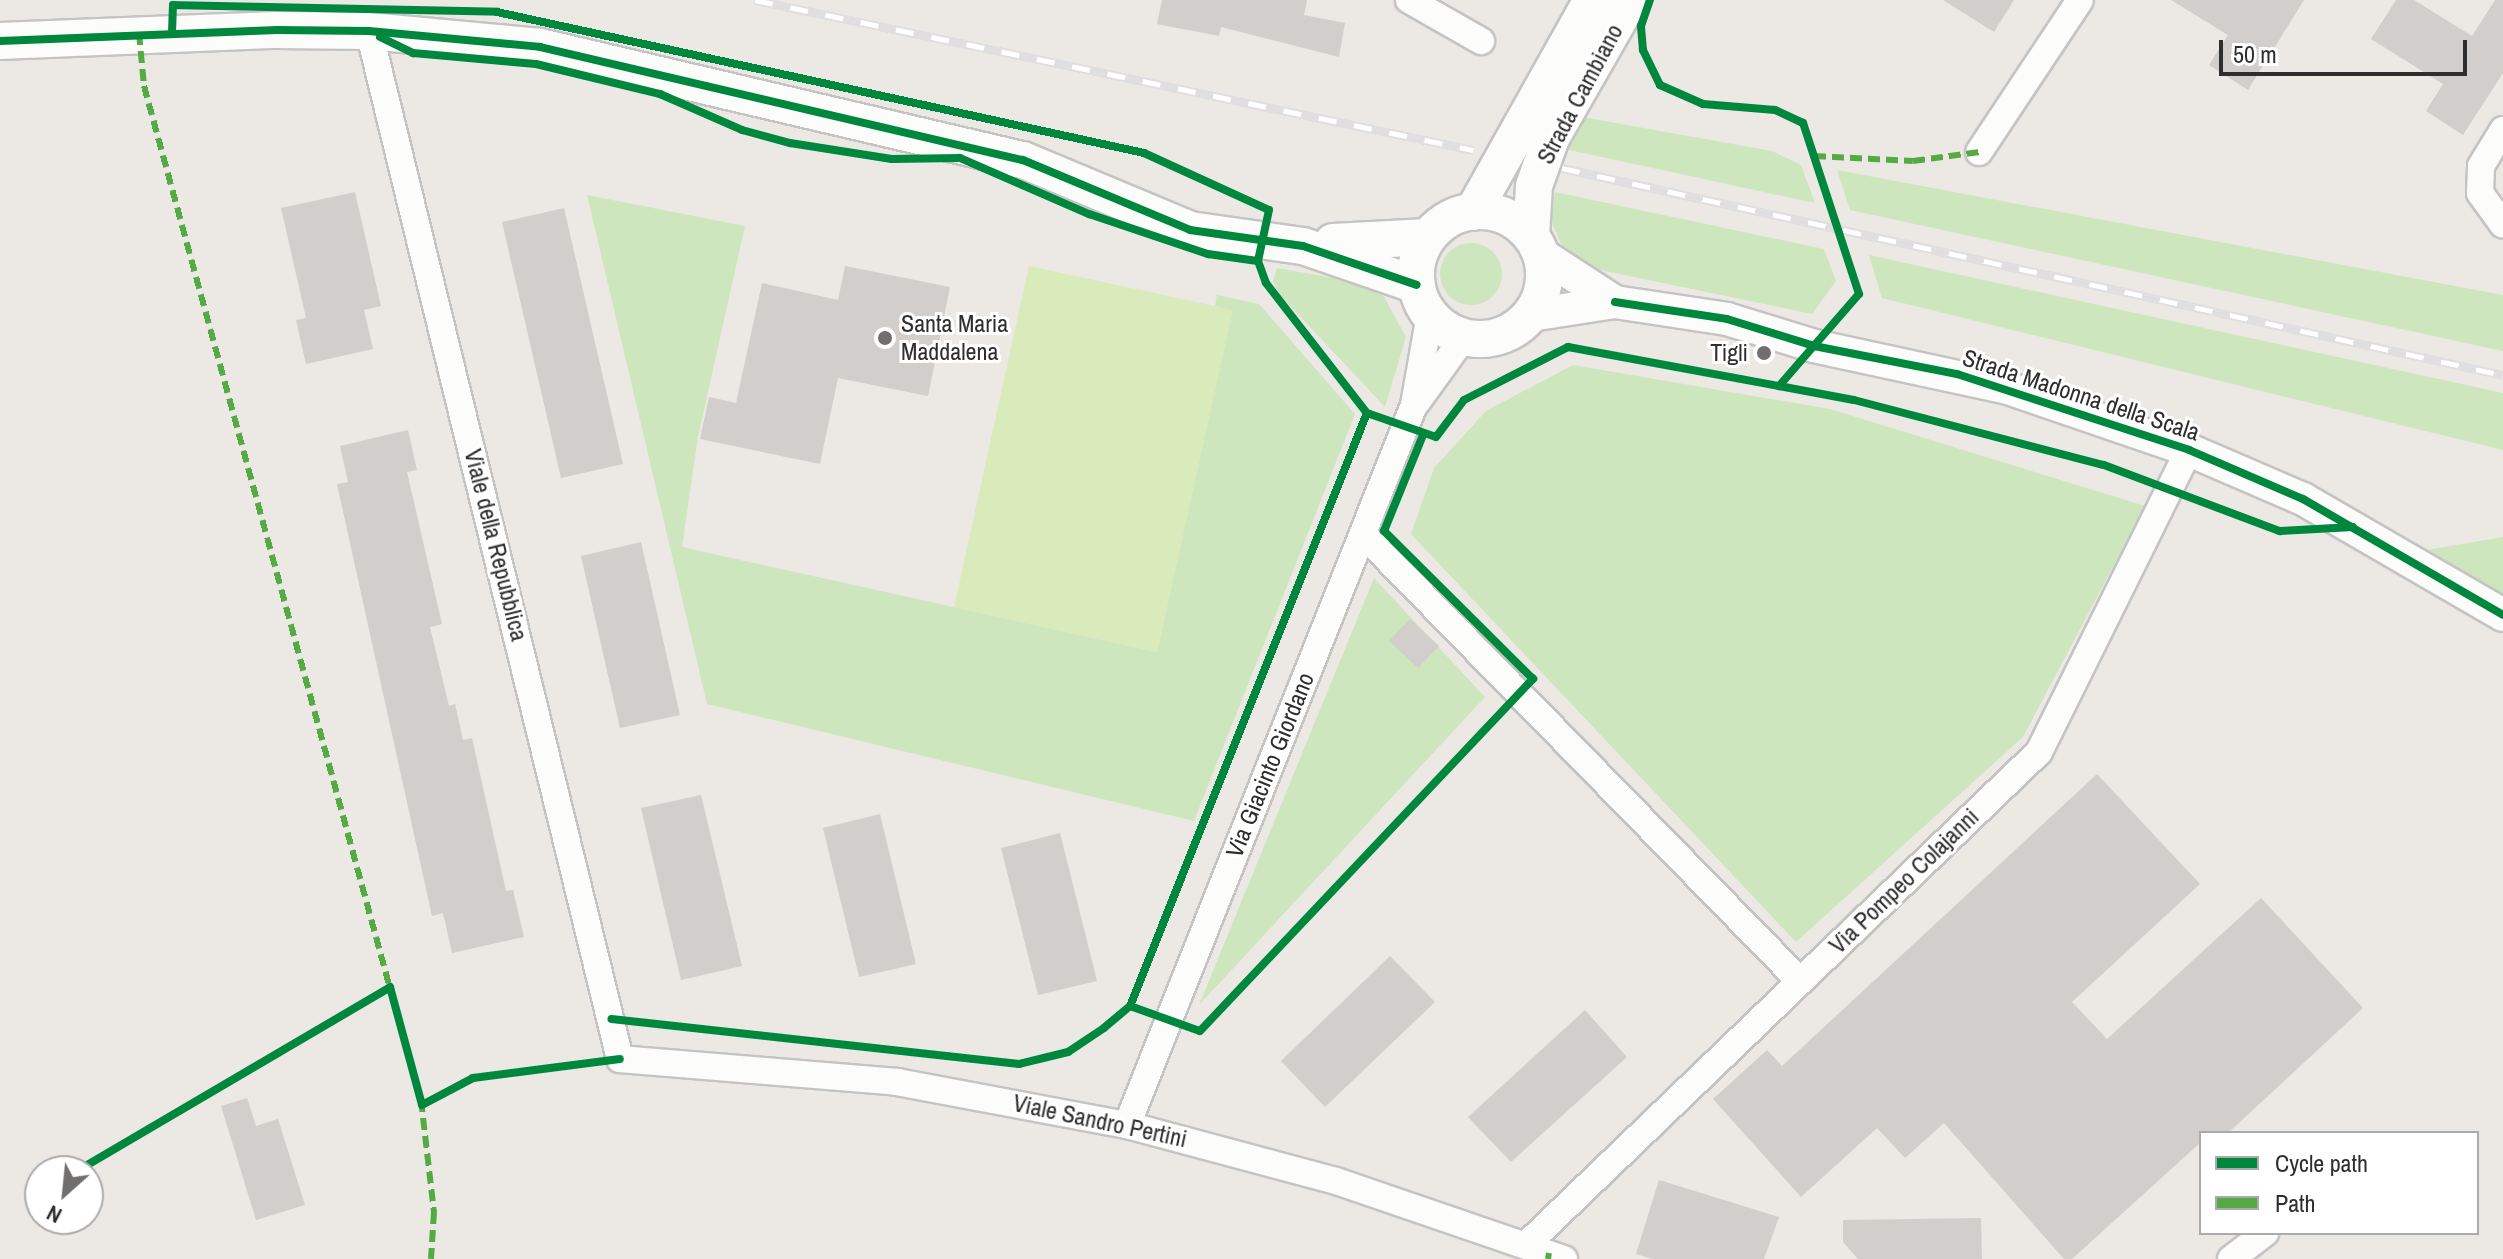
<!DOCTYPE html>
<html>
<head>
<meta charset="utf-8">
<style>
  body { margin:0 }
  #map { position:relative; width:2503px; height:1259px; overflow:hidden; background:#ece8e4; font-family:"Archivo Narrow",sans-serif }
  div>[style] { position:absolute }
  .green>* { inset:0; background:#cee6be }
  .round { border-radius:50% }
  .pitch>* { inset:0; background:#d9eabb }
  .building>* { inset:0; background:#d1cecb }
  .roads { filter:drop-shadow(2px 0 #c5c4c5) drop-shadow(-2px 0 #c5c4c5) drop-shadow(0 2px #c5c4c5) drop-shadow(0 -2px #c5c4c5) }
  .minor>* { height:26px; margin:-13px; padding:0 13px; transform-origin:13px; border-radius:13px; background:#fcfcfb }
  .tertiary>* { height:32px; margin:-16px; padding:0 16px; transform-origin:16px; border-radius:16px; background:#fcfcfb }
  .secondary>* { height:36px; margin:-18px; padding:0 18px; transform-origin:18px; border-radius:18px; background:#fcfcfb }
  .secondary>.ring { margin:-18px; padding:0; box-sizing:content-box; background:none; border:36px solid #fcfcfb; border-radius:50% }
  .rail>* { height:9px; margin-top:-4.5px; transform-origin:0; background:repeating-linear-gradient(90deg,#fff 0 18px,#dfdfe1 0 36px); box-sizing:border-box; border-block:2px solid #dfdfe1 }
  .quiet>* { height:6px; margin-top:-3px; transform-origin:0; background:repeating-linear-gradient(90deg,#54ab44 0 12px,transparent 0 18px) }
  .cycleway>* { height:8px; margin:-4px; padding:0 4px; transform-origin:4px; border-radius:4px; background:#00873e }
  .dots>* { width:22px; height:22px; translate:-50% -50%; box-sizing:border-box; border:4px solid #fff; border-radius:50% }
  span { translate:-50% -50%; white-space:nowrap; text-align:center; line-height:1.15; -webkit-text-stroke:6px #fff; paint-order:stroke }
  .street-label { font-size:24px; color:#2e2e2e }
  .poi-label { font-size:24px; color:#2e2e2e }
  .left { translate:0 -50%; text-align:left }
  .right { translate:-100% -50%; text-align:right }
  .legend { position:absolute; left:2199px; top:1131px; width:280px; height:104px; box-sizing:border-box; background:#fff; border:2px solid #ababab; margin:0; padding:10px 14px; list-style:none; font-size:24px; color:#2e2e2e }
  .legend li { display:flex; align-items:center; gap:16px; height:40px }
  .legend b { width:40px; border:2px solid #ababab }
  .north { position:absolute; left:24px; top:1155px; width:80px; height:80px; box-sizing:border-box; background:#fff; border:2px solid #ababab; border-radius:50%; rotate:207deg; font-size:22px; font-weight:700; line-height:32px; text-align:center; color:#2e2e2e }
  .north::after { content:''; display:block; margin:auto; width:28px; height:36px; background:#706f6e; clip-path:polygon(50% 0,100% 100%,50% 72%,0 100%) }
  .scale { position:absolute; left:2219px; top:40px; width:248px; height:36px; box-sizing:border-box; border:4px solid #2e2e2e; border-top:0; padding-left:10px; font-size:24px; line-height:28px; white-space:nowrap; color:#2e2e2e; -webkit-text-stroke:6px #fff; paint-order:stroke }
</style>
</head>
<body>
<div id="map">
  <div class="green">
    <i style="clip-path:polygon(1588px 118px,1772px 151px,1801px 165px,1815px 203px,1560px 148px,1575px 120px)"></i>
    <i style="clip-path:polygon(1837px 170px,2503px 295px,2503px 351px,1850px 210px)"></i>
    <i style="clip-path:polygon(1555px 192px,1824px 249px,1836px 281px,1812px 314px,1595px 269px,1561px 244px,1550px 218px)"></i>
    <i style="clip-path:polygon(587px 195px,745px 226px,698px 437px,682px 547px,1157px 652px,1232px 311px,1215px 306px,1217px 295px,1259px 304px,1355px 414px,1194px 821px,707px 704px)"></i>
    <i class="round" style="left:1440px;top:243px;width:62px;height:62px"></i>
    <i style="clip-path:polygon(1869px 255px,2503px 393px,2503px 450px,1882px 298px)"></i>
    <i style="clip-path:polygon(1277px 268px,1367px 284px,1383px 295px,1406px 337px,1385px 407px,1280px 295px,1273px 281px)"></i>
    <i style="clip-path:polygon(1573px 365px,1830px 409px,2145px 506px,2023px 737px,1796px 942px,1411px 534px,1434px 468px,1486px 411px)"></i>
    <i style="clip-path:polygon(2503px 537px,2503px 599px,2426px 550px)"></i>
    <i style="clip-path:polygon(1374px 578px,1485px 697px,1199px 1005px)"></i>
  </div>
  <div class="pitch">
    <i style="clip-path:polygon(1029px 266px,1233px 310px,1157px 652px,954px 607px)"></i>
  </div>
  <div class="building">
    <i style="clip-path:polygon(1162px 0,1307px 0,1304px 15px,1345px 23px,1339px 57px,1221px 27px,1219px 36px,1157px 24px)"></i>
    <i style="clip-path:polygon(1943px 0,2014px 0,1994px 32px)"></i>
    <i style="clip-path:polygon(2171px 0,2304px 0,2248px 90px,2209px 65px,2228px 35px)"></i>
    <i style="clip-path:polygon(2396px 0,2414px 0,2472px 36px,2495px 0,2503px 0,2503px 73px,2463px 135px,2426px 111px,2443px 84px,2371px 39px)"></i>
    <i style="clip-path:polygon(355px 192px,381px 306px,364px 310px,373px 349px,306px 364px,296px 320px,306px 318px,281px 208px)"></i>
    <i style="clip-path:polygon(564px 208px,623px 464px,561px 478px,502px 222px)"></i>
    <i style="clip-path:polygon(845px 266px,950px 287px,928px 396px,838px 378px,820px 464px,700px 439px,709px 397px,736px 403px,762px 283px,838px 300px)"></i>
    <i style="clip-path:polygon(408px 430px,417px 470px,407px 472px,442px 624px,430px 627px,449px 706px,455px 704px,463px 740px,472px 738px,506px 891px,513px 890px,524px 937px,452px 953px,443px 913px,432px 916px,337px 484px,348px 482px,340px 446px)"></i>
    <i style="clip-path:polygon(641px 542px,680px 715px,620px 728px,581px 556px)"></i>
    <i style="clip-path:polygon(1410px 619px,1439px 646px,1418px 668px,1389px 641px)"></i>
    <i style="clip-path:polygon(2097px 774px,2200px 884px,2072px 1002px,2107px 1039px,2261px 898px,2363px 1008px,2228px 1133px,2201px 1133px,2201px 1142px,2072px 1259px,2064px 1259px,1944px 1123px,1905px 1158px,1877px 1128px,1801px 1197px,1713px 1099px,1767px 1050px,1782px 1066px)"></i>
    <i style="clip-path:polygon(701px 795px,742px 966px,681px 980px,641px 808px)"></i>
    <i style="clip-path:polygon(880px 814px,916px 964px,859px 977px,823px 828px)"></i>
    <i style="clip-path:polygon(1060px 833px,1097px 981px,1038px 995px,1001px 848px)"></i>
    <i style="clip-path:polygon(1390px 956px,1435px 1002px,1325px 1107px,1281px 1061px)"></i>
    <i style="clip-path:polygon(1585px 1010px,1627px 1057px,1511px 1162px,1468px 1117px)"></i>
    <i style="clip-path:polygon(247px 1098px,256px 1126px,278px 1119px,305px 1205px,256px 1220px,221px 1106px)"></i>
    <i style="clip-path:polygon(1659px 1180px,1779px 1217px,1764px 1259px,1652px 1259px,1636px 1254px)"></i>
    <i style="clip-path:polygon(1981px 1218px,1982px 1259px,1858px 1259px,1843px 1242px,1843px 1220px)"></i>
  </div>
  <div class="roads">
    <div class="minor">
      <i style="left:1409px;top:0;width:83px;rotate:29.7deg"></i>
      <i style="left:369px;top:31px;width:1058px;rotate:76.28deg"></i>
      <i style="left:620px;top:1059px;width:278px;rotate:4.7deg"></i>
      <i style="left:897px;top:1082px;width:234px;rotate:10.6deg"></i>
      <i style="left:1127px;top:1125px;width:216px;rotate:15deg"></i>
      <i style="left:1336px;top:1181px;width:241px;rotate:18.9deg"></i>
      <i style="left:2503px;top:130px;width:42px;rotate:121.4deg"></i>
      <i style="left:2481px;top:166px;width:27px;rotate:92deg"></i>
      <i style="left:2480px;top:193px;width:39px;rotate:54deg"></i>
      <i style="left:1979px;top:152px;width:182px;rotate:-56.4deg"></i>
      <i style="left:1417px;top:402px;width:80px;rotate:-54.1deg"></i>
      <i style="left:1363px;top:534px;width:625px;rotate:45.65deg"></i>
      <i style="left:1127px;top:1125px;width:775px;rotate:-68.27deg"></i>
      <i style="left:1414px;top:405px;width:92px;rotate:-80deg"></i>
      <i style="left:1526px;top:1245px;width:711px;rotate:-43.86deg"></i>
      <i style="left:2039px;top:752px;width:337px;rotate:-63.6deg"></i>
      <i style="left:2231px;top:1259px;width:43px;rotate:-37.4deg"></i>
    </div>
    <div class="tertiary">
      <i style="left:1541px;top:254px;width:88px;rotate:33deg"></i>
      <i style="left:1531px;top:315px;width:85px;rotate:-8.8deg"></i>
      <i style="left:1615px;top:302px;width:113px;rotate:8.6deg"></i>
      <i style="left:1727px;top:319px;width:91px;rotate:17.2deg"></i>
      <i style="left:1814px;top:346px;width:198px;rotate:12.2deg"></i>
      <i style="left:2008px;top:388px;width:191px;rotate:18.9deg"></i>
      <i style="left:2189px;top:450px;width:124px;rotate:23.3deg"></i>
      <i style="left:2303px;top:499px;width:231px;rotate:30.1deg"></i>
    </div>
    <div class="secondary">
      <i style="left:0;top:41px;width:277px;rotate:-2.3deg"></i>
      <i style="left:277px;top:30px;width:92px;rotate:0.6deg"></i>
      <i style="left:369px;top:31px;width:172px;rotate:5.3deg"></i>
      <i style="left:540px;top:47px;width:496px;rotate:13.2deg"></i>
      <i style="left:1023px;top:160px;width:181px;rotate:22.7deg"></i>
      <i style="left:1190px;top:230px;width:114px;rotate:8.1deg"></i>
      <i style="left:1303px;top:246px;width:120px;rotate:18.9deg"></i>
      <i class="ring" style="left:1416px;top:211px;width:92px;height:92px"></i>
      <i style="left:1473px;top:212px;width:243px;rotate:-60.7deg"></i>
      <i style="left:1531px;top:236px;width:50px;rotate:-86.6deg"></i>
      <i style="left:1534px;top:186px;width:51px;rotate:-70.5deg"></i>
      <i style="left:1551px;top:138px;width:159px;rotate:-60.2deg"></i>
      <i style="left:1333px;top:242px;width:95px;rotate:-3deg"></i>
    </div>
  </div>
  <div class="rail">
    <i style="left:755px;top:0;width:734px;rotate:11.8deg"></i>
    <i style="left:1562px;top:168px;width:963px;rotate:12.41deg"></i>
  </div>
  <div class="quiet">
    <i style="left:139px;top:33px;width:53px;rotate:84.6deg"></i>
    <i style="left:144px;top:86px;width:939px;rotate:74.75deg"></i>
    <i style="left:1814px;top:156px;width:99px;rotate:2.9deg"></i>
    <i style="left:1913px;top:161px;width:67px;rotate:-7.8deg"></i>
    <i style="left:421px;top:1100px;width:113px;rotate:83.4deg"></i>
    <i style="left:434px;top:1212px;width:47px;rotate:93.7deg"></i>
    <i style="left:1548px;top:1259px;width:6px;rotate:-81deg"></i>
  </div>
  <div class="cycleway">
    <i style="left:172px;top:33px;width:28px;rotate:-88deg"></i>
    <i style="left:173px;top:5px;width:324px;rotate:1.2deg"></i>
    <i style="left:497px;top:12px;width:662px;rotate:12.29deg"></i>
    <i style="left:1144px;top:153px;width:137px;rotate:24.5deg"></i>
    <i style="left:1269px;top:210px;width:52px;rotate:102.2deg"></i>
    <i style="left:1258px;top:261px;width:23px;rotate:70deg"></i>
    <i style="left:1266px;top:283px;width:165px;rotate:52.2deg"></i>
    <i style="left:1367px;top:413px;width:639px;rotate:111.78deg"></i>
    <i style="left:1130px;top:1006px;width:34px;rotate:140deg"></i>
    <i style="left:1104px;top:1028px;width:43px;rotate:146.3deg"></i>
    <i style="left:1068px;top:1052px;width:50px;rotate:166.2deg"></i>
    <i style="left:1019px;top:1064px;width:410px;rotate:-173.7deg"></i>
    <i style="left:380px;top:37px;width:37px;rotate:26deg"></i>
    <i style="left:413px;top:53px;width:123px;rotate:5.1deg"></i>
    <i style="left:536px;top:64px;width:128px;rotate:13.6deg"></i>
    <i style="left:660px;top:94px;width:90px;rotate:23.7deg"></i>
    <i style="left:742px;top:130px;width:50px;rotate:15.2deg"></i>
    <i style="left:790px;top:143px;width:103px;rotate:8.9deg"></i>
    <i style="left:892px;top:159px;width:68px;rotate:-0.8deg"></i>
    <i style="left:960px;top:158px;width:141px;rotate:23.5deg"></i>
    <i style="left:1089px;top:214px;width:126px;rotate:18.6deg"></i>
    <i style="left:1208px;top:254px;width:50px;rotate:8deg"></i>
    <i style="left:0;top:41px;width:277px;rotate:-2.3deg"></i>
    <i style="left:277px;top:30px;width:92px;rotate:0.6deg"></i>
    <i style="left:369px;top:31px;width:172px;rotate:5.3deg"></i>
    <i style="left:540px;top:47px;width:496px;rotate:13.2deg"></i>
    <i style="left:1023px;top:160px;width:181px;rotate:22.7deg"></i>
    <i style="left:1190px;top:230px;width:114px;rotate:8.1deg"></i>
    <i style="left:1303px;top:246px;width:120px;rotate:18.9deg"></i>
    <i style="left:1615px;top:302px;width:113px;rotate:8.6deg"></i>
    <i style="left:1727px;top:319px;width:91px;rotate:17.2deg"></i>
    <i style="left:1814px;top:346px;width:146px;rotate:11.1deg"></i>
    <i style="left:1957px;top:374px;width:244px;rotate:18.1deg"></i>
    <i style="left:2189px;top:450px;width:124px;rotate:23.3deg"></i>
    <i style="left:2303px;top:499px;width:231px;rotate:30.1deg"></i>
    <i style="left:1779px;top:386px;width:76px;rotate:10.6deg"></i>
    <i style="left:1854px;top:400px;width:258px;rotate:14.6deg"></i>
    <i style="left:2104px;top:465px;width:188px;rotate:20.6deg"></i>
    <i style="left:2280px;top:531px;width:73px;rotate:-3.1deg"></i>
    <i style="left:1367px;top:413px;width:73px;rotate:19.2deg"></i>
    <i style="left:1436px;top:437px;width:46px;rotate:-52.9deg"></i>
    <i style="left:1464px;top:400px;width:117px;rotate:-27deg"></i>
    <i style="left:1568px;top:347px;width:215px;rotate:10.5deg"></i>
    <i style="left:1779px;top:386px;width:122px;rotate:-49deg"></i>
    <i style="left:1859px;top:294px;width:180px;rotate:-108.1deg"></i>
    <i style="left:1803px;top:123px;width:31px;rotate:-155deg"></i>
    <i style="left:1775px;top:110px;width:72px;rotate:-175.2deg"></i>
    <i style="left:1703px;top:104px;width:47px;rotate:-156.2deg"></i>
    <i style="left:1660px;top:85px;width:39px;rotate:-116deg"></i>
    <i style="left:1643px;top:50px;width:24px;rotate:-95deg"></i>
    <i style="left:1641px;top:26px;width:28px;rotate:-71deg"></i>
    <i style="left:1130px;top:1006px;width:74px;rotate:19.7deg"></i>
    <i style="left:1200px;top:1031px;width:485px;rotate:-46.6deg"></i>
    <i style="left:1533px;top:679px;width:210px;rotate:-135.2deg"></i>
    <i style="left:1384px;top:531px;width:104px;rotate:-67.9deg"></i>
    <i style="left:77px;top:1171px;width:363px;rotate:-30.4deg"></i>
    <i style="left:390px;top:987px;width:122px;rotate:74.8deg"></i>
    <i style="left:422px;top:1105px;width:58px;rotate:-27.9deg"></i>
    <i style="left:473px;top:1078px;width:148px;rotate:-7.4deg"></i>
  </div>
  <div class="dots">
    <i style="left:885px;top:338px;background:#706f6e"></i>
    <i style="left:1764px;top:353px;background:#706f6e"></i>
  </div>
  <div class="street-label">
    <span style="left:1580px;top:94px;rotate:-62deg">Strada Cambiano</span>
    <span style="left:2081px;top:395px;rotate:18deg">Strada Madonna della Scala</span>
    <span style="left:496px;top:545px;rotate:76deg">Viale della Repubblica</span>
    <span style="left:1270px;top:765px;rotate:-68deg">Via Giacinto Giordano</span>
    <span style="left:1904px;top:881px;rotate:-44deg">Via Pompeo Colajanni</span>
    <span style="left:1100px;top:1121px;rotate:12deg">Viale Sandro Pertini</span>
  </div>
  <div class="poi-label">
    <span class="left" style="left:901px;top:338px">Santa Maria<br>Maddalena</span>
    <span class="right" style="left:1748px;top:353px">Tigli</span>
  </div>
  <ul class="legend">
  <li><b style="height:10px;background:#00873e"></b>Cycle path</li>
  <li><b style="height:10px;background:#54ab44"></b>Path</li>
  </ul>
  <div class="north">N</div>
  <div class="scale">50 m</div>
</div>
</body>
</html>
